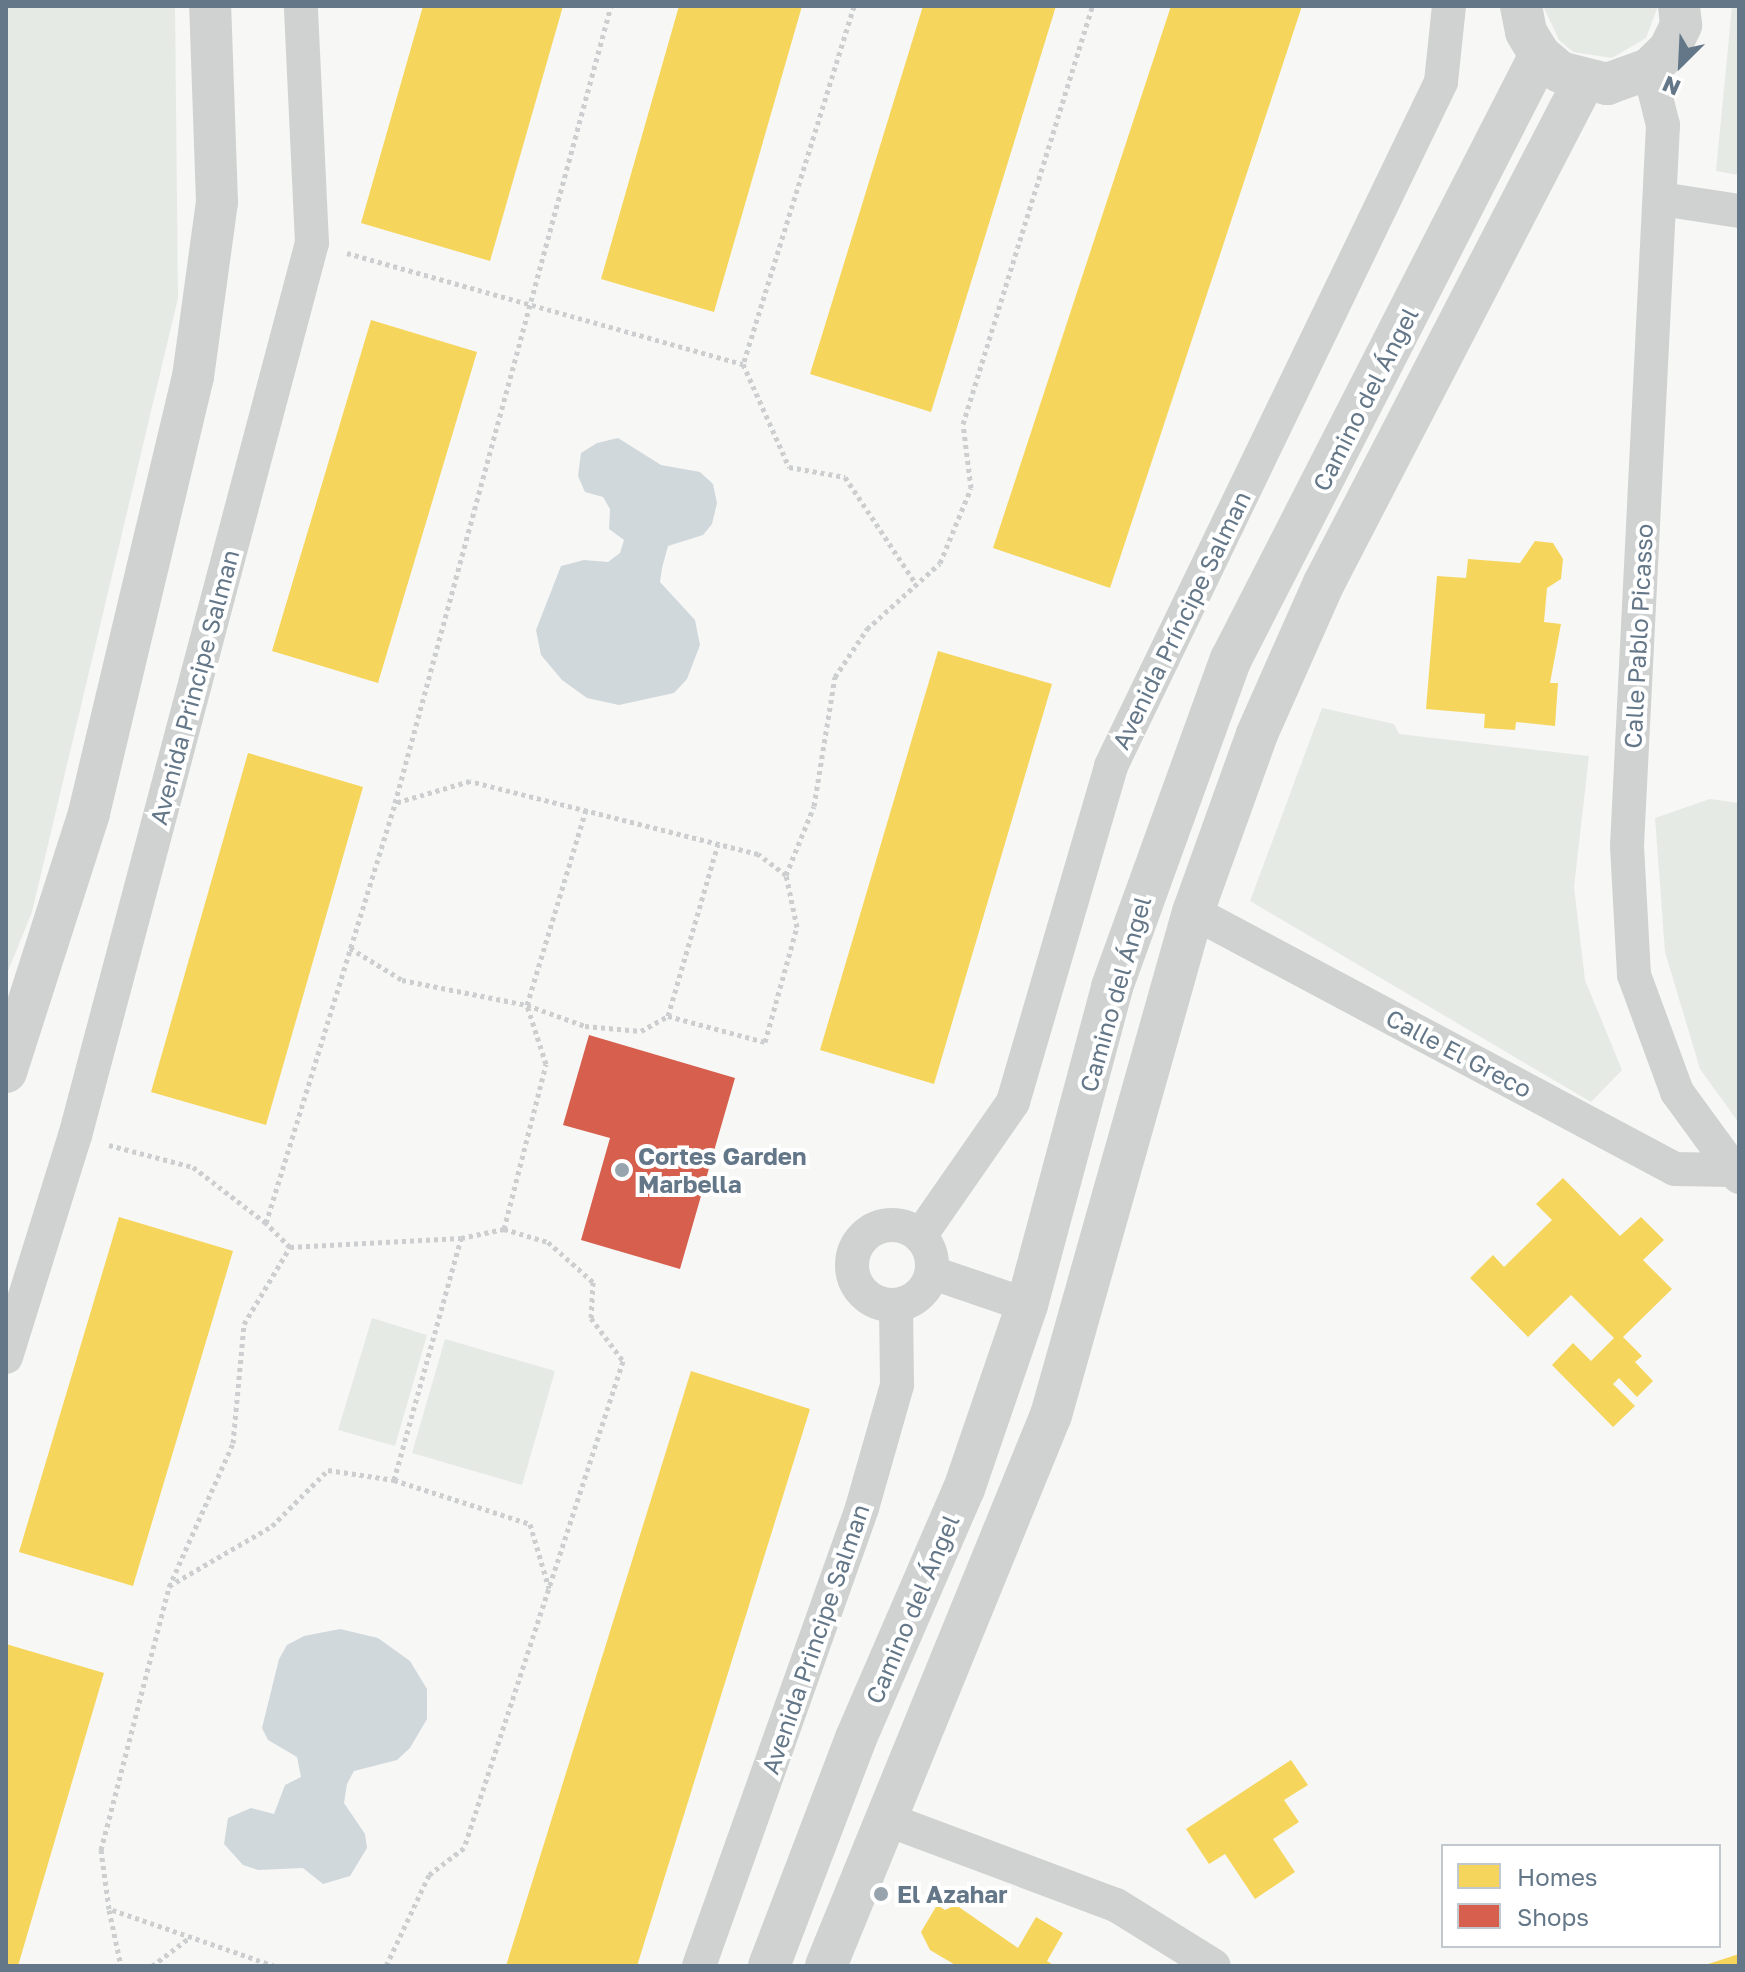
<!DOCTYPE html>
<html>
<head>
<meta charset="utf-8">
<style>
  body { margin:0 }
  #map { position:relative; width:1745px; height:1972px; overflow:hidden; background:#f7f7f6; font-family:"Golos Text",sans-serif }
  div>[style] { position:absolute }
  .green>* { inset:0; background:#e6eae4 }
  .water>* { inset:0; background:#d0d8dc }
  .homes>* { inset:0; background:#f6d55c }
  .shops>* { inset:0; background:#d6604d }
  .path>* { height:5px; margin-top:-2.5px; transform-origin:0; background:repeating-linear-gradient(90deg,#cccecf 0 4px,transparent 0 8px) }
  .minor>* { height:34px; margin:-17px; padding:0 17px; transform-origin:17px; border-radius:17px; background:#d0d2d2 }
  .minor>.ring { margin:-17px; padding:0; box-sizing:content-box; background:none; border:34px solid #d0d2d2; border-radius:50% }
  .tertiary>* { height:42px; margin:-21px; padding:0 21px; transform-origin:21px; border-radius:21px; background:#d0d2d2 }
  .dots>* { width:22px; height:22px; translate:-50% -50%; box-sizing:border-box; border:4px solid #fff; border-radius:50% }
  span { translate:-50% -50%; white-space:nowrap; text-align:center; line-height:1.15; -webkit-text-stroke:8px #fff; paint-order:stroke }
  .street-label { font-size:24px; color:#647788 }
  .poi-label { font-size:24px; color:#647788; font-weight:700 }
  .left { translate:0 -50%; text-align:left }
  .frame { position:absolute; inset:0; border:8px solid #647788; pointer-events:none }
  .legend { position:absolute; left:1441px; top:1844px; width:280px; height:104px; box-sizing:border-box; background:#fff; border:2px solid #c1c9cf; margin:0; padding:10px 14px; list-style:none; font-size:24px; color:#647788 }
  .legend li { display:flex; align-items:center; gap:16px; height:40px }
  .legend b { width:40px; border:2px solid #c1c9cf }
  .north { position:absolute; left:1641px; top:24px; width:80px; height:80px; -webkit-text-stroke:6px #fff; paint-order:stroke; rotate:204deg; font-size:22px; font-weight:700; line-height:32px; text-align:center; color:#647788 }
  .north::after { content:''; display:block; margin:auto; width:28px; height:36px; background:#647788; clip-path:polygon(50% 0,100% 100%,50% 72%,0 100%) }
</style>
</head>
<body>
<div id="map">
  <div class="green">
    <i style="clip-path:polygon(6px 6px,175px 6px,178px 298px,32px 912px,6px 976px)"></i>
    <i style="clip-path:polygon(1658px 6px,1646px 38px,1612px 58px,1573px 52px,1559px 40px,1544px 8px)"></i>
    <i style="clip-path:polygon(1732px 6px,1739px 6px,1739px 175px,1716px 171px)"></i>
    <i style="clip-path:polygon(1322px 708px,1394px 724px,1399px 734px,1589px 756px,1574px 887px,1585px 980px,1622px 1070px,1591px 1102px,1250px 901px)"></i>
    <i style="clip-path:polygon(1710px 799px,1739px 803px,1739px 1123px,1700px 1069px,1665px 952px,1655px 818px)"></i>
    <i style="clip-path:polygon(372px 1318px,427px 1335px,395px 1446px,338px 1430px)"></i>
    <i style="clip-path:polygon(445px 1339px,555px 1371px,522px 1485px,412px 1453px)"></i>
  </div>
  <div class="water">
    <i style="clip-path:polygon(618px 438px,661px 465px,700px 472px,713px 484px,717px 503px,712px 524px,703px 535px,668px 546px,662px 568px,660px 582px,695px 620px,700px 645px,687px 679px,674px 693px,619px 705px,587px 698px,562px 680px,541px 655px,536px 630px,561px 566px,584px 560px,608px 562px,620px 553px,624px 540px,609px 529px,610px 509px,603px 497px,585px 492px,578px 476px,581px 453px,597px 443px)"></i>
    <i style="clip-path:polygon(340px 1629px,378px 1638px,410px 1661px,427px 1689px,427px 1719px,410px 1748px,397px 1760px,354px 1771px,347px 1784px,344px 1803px,365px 1834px,367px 1848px,350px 1876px,323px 1884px,303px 1868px,258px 1870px,243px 1865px,224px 1844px,228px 1818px,251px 1808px,274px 1814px,285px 1785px,301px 1777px,297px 1757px,268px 1740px,262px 1728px,279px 1659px,287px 1645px,304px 1636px)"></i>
  </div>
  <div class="homes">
    <i style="clip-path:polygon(423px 6px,563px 6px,490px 261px,361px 223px)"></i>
    <i style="clip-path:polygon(679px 6px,802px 6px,714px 312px,601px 279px)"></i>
    <i style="clip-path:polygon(923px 6px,1056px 6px,931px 412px,810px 374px)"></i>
    <i style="clip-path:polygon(1171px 6px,1302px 6px,1110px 588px,993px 548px)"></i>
    <i style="clip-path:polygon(371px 320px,477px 352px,378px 683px,272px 651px)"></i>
    <i style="clip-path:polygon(1535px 541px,1553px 543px,1563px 559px,1561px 579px,1547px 588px,1544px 622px,1561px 624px,1550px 683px,1558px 683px,1555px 726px,1516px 722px,1515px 730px,1484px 728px,1485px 714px,1426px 709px,1437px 576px,1466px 578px,1468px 559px,1520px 563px)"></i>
    <i style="clip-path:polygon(938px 651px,1052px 684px,934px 1084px,820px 1050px)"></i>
    <i style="clip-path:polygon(248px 753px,363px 787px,266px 1125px,151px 1092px)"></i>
    <i style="clip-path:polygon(1563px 1178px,1620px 1236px,1641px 1217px,1664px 1240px,1643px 1260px,1672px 1289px,1623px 1337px,1642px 1356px,1635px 1362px,1653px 1381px,1637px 1397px,1619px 1378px,1613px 1384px,1635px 1406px,1613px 1427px,1552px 1365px,1573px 1343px,1591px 1361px,1614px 1338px,1571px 1295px,1528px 1337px,1470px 1278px,1493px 1255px,1504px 1267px,1552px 1220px,1536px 1204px)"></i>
    <i style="clip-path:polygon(119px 1217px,233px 1251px,133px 1586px,19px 1552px)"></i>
    <i style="clip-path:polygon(691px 1371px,810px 1409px,637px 1966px,506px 1966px)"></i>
    <i style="clip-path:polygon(6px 1644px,104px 1673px,18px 1966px,6px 1966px)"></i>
    <i style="clip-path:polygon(1291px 1760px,1308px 1785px,1284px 1800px,1299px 1822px,1273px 1839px,1295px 1872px,1255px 1899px,1225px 1854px,1209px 1864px,1186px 1829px)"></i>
    <i style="clip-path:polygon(937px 1905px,945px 1910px,956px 1905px,1018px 1948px,1036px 1917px,1063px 1933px,1047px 1961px,1055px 1966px,957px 1966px,930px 1950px,921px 1932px)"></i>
    <i style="clip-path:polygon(1739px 1954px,1739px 1966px,1705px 1966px,1705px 1965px)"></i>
  </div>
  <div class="shops">
    <i style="clip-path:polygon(589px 1035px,735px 1078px,680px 1269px,581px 1240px,610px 1138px,563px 1125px)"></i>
  </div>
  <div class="path">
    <i style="left:854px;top:6px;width:375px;rotate:107.2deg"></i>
    <i style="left:743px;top:364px;width:113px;rotate:65.9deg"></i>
    <i style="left:789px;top:467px;width:57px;rotate:10.1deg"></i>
    <i style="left:845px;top:477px;width:128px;rotate:56.4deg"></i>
    <i style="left:347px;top:253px;width:411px;rotate:15.7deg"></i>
    <i style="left:786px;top:875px;width:74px;rotate:-67.9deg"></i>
    <i style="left:814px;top:806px;width:131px;rotate:-80.8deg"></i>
    <i style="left:835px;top:677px;width:58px;rotate:-56.3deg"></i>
    <i style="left:867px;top:629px;width:98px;rotate:-42.1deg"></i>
    <i style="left:940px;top:563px;width:81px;rotate:-67.5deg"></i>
    <i style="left:971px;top:488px;width:64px;rotate:-97.1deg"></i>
    <i style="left:963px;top:424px;width:437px;rotate:-72.8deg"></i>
    <i style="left:350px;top:948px;width:61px;rotate:31.6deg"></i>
    <i style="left:402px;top:980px;width:127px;rotate:11.3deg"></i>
    <i style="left:527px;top:1005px;width:62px;rotate:19.9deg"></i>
    <i style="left:585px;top:1026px;width:56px;rotate:5.1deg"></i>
    <i style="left:641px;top:1031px;width:31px;rotate:-29deg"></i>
    <i style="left:668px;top:1016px;width:100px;rotate:15deg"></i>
    <i style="left:765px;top:1042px;width:119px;rotate:-74.5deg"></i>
    <i style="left:797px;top:927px;width:53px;rotate:-101.9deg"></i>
    <i style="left:786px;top:875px;width:35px;rotate:-143deg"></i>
    <i style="left:758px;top:854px;width:297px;rotate:-165.8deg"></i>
    <i style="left:470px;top:781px;width:78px;rotate:163.7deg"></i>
    <i style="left:668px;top:1016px;width:179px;rotate:-73.8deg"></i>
    <i style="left:109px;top:1145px;width:87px;rotate:14.7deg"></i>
    <i style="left:193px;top:1167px;width:92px;rotate:37.5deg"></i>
    <i style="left:504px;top:1229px;width:170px;rotate:-75.7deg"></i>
    <i style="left:546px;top:1064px;width:62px;rotate:-107.9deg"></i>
    <i style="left:527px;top:1005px;width:204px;rotate:-73.2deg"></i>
    <i style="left:290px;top:1247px;width:171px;rotate:-3deg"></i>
    <i style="left:461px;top:1238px;width:44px;rotate:-11.8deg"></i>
    <i style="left:504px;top:1229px;width:46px;rotate:16.5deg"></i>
    <i style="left:548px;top:1242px;width:60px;rotate:41.6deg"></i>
    <i style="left:593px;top:1282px;width:36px;rotate:93deg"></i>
    <i style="left:591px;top:1318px;width:54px;rotate:53.3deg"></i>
    <i style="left:623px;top:1361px;width:512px;rotate:108.08deg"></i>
    <i style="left:464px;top:1848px;width:44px;rotate:142.4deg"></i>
    <i style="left:429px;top:1875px;width:101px;rotate:115.3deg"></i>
    <i style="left:394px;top:1480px;width:251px;rotate:-74.5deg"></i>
    <i style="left:169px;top:1586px;width:119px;rotate:-30.2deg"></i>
    <i style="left:272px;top:1526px;width:79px;rotate:-45deg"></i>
    <i style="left:328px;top:1470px;width:67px;rotate:8.6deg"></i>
    <i style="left:394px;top:1480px;width:143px;rotate:17.9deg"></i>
    <i style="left:530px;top:1524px;width:67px;rotate:73.5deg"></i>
    <i style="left:109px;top:1910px;width:57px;rotate:77.9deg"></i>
    <i style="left:152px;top:1966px;width:46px;rotate:-37.1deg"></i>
    <i style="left:275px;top:1966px;width:176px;rotate:-161deg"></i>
    <i style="left:109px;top:1909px;width:60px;rotate:-97.7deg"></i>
    <i style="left:101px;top:1850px;width:272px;rotate:-75.5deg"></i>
    <i style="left:169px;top:1587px;width:158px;rotate:-66deg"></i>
    <i style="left:233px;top:1443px;width:120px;rotate:-84.7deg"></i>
    <i style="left:244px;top:1324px;width:90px;rotate:-59.1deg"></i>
    <i style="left:290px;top:1247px;width:34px;rotate:-135deg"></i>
    <i style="left:266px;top:1223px;width:439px;rotate:-72.9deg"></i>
    <i style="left:395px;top:803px;width:826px;rotate:-74.84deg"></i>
  </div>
  <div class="minor">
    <i style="left:1649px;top:69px;width:58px;rotate:76deg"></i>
    <i style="left:1663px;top:125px;width:722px;rotate:92.86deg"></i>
    <i style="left:1627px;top:846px;width:129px;rotate:86.9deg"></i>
    <i style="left:1634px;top:975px;width:125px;rotate:69.8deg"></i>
    <i style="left:1677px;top:1092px;width:105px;rotate:53.9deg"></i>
    <i style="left:1661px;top:199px;width:79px;rotate:8.7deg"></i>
    <i style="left:1193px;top:912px;width:546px;rotate:28.07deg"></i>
    <i style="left:1675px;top:1169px;width:55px;rotate:1deg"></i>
    <i class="ring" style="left:852px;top:1225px;width:46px;height:46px"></i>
    <i style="left:920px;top:1236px;width:163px;rotate:-55.2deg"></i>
    <i style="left:1013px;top:1102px;width:350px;rotate:-73.7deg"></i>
    <i style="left:1111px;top:766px;width:759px;rotate:-64.24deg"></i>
    <i style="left:1441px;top:82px;width:76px;rotate:-84deg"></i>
    <i style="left:933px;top:1273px;width:99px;rotate:18.8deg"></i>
    <i style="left:6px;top:1357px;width:232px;rotate:-72.7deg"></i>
    <i style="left:75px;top:1136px;width:924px;rotate:-75.14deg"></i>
    <i style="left:312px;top:243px;width:237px;rotate:-92.7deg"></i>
    <i style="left:883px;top:1818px;width:249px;rotate:20.5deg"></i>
    <i style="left:1116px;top:1905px;width:115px;rotate:31.9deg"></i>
    <i style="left:699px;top:1966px;width:486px;rotate:-70.4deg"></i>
    <i style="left:862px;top:1508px;width:128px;rotate:-74.1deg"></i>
    <i style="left:897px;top:1385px;width:79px;rotate:-90.7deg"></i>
  </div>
  <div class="tertiary">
    <i style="left:1521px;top:6px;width:26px;rotate:79deg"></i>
    <i style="left:1526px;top:32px;width:27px;rotate:59deg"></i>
    <i style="left:1540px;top:55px;width:26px;rotate:40deg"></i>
    <i style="left:1560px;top:72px;width:49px;rotate:14.3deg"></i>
    <i style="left:1607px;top:84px;width:45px;rotate:-19.7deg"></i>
    <i style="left:1649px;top:69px;width:28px;rotate:-44deg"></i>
    <i style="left:1669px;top:50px;width:28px;rotate:-64deg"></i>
    <i style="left:1681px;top:25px;width:19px;rotate:-96deg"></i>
    <i style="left:6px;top:1072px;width:272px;rotate:-72.2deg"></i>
    <i style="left:89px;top:813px;width:448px;rotate:-76.6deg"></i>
    <i style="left:193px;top:377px;width:177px;rotate:-82.2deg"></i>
    <i style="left:217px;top:202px;width:196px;rotate:-92deg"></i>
    <i style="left:769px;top:1966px;width:244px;rotate:-69.1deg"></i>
    <i style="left:856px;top:1738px;width:271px;rotate:-66.6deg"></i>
    <i style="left:964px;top:1489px;width:194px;rotate:-71.1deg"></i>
    <i style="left:1027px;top:1305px;width:329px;rotate:-75deg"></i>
    <i style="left:1112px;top:987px;width:349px;rotate:-70.1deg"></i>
    <i style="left:1231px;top:659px;width:678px;rotate:-62.91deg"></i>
    <i style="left:826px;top:1966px;width:595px;rotate:-67.79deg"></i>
    <i style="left:1051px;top:1415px;width:523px;rotate:-74.24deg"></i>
    <i style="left:1193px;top:912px;width:189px;rotate:-70.2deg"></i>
    <i style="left:1257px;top:734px;width:165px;rotate:-66.1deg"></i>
    <i style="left:1324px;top:583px;width:565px;rotate:-62.62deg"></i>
  </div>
  <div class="dots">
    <i style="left:622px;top:1170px;background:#97a4ae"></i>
    <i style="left:881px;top:1894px;background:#97a4ae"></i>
  </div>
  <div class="street-label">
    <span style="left:1365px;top:399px;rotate:-63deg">Camino del Ángel</span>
    <span style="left:1181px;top:620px;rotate:-64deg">Avenida Príncipe Salman</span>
    <span style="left:1638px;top:636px;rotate:-87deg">Calle Pablo Picasso</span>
    <span style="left:194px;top:687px;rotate:-75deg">Avenida Principe Salman</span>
    <span style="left:1115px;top:994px;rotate:-74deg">Camino del Ángel</span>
    <span style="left:1459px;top:1053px;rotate:28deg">Calle El Greco</span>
    <span style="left:912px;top:1609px;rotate:-67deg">Camino del Ángel</span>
    <span style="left:815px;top:1639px;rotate:-71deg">Avenida Principe Salman</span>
  </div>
  <div class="poi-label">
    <span class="left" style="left:638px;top:1170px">Cortes Garden<br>Marbella</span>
    <span class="left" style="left:897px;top:1894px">El Azahar</span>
  </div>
  <div class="frame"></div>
  <ul class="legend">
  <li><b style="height:22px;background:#f6d55c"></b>Homes</li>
  <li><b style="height:22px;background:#d6604d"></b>Shops</li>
  </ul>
  <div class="north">N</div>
</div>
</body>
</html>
